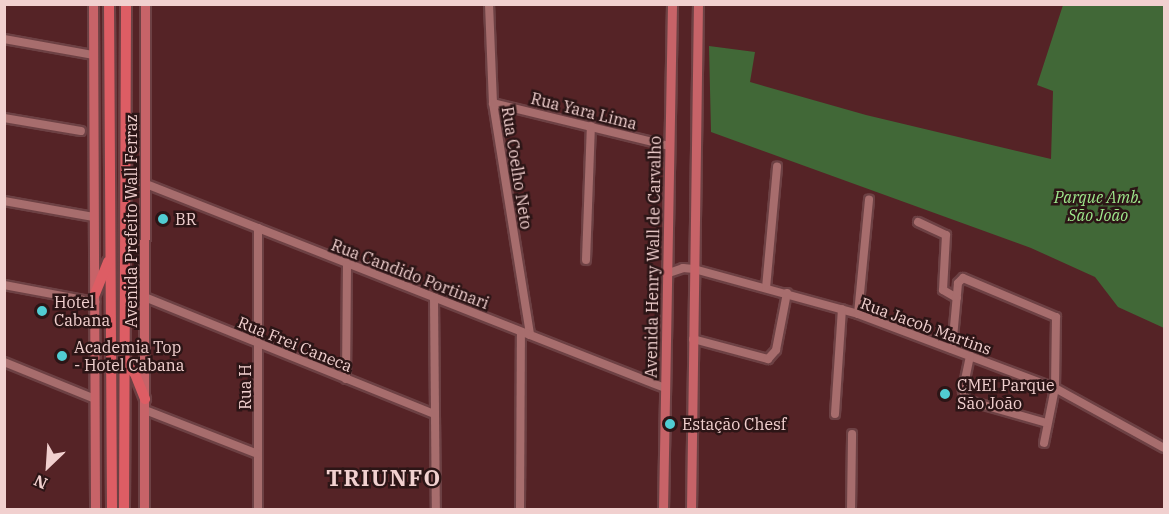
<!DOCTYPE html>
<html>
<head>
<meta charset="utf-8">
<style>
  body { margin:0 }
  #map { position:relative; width:1169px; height:514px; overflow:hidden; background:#552326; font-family:"IBM Plex Serif",serif }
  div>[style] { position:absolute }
  .green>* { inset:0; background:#416837 }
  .roads { filter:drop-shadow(2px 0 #6d4144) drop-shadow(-2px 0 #6d4144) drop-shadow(0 2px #6d4144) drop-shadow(0 -2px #6d4144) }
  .minor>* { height:8px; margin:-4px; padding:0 4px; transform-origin:4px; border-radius:4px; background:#a76d6d }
  .major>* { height:9px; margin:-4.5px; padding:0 4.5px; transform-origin:4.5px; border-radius:4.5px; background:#c76368 }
  .highway>* { height:10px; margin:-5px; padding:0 5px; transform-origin:5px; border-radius:5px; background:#dd5d64 }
  .dots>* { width:16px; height:16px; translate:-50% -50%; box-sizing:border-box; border:3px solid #2c1516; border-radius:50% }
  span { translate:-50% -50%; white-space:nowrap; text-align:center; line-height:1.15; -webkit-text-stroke:5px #2c1516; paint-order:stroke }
  .street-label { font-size:16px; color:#f1d0cf }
  .park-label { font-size:16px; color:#9fe88c; font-style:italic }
  .poi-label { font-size:16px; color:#f1d0cf }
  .left { translate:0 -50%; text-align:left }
  .district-label { font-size:22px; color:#f1d0cf; font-weight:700; letter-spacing:1.5px }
  .frame { position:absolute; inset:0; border:6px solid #f1d0cf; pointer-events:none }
  .north { position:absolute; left:18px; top:436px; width:60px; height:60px; -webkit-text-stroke:4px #2c1516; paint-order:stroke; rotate:205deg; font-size:16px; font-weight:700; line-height:24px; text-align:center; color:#f1d0cf }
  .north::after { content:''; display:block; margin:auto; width:21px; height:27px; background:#f1d0cf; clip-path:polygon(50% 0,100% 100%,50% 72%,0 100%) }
</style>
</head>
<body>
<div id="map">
  <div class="green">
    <i style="clip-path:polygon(1063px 5px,1164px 5px,1164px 328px,1118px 307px,1095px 277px,1031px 248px,711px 132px,709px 46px,755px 52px,750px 82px,866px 115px,1051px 159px,1053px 91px,1037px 85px)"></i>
  </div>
  <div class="roads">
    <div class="minor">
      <i style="left:489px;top:4px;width:99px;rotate:87.7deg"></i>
      <i style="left:493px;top:103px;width:235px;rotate:80.9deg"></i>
      <i style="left:4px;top:39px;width:90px;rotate:10.2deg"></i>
      <i style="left:493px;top:103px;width:181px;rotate:13.7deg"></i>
      <i style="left:4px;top:118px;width:78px;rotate:9.6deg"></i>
      <i style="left:146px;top:184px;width:558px;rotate:21.46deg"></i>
      <i style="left:4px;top:201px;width:91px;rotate:10.1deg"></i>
      <i style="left:918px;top:222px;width:31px;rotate:25deg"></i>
      <i style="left:946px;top:235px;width:55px;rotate:93.1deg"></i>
      <i style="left:943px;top:290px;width:16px;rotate:30deg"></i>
      <i style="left:258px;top:228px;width:282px;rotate:90deg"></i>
      <i style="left:586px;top:260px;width:134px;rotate:-87.9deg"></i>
      <i style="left:666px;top:274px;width:18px;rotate:-19deg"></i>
      <i style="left:683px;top:268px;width:11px;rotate:5deg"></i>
      <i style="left:694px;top:269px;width:170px;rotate:15.3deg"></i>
      <i style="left:858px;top:314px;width:210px;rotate:20.6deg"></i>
      <i style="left:1055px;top:388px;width:124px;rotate:28.8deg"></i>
      <i style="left:4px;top:285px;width:93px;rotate:10.6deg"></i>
      <i style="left:766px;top:288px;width:122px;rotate:-84.8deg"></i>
      <i style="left:147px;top:298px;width:310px;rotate:22deg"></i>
      <i style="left:434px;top:298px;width:212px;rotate:89.5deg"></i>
      <i style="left:858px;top:314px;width:115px;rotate:-84.5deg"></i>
      <i style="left:693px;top:339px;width:78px;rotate:14.9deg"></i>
      <i style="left:768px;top:359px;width:12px;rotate:-48deg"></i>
      <i style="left:776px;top:350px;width:58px;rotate:-79.1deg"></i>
      <i style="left:952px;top:349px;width:66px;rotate:-84.8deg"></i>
      <i style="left:958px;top:283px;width:7px;rotate:-45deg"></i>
      <i style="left:963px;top:278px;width:101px;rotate:22.8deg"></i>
      <i style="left:1056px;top:317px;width:71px;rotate:90.8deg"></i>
      <i style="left:1055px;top:388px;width:56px;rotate:101.3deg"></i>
      <i style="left:970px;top:356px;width:35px;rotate:102deg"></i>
      <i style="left:963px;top:390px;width:10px;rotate:73deg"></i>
      <i style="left:966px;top:400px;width:84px;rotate:15.9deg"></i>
      <i style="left:4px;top:362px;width:98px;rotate:22.1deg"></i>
      <i style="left:346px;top:379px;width:114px;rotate:-89.5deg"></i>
      <i style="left:145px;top:410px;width:121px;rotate:21.3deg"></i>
      <i style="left:835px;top:414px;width:105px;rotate:-86.2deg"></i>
      <i style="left:520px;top:510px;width:178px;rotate:-89.7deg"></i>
      <i style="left:851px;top:510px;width:76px;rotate:-89.2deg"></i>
    </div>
    <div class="major">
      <i style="left:93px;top:4px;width:506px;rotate:89.77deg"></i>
      <i style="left:144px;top:510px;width:506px;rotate:-89.89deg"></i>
      <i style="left:663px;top:510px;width:506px;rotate:-88.98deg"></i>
      <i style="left:691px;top:510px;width:506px;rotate:-89.21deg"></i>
    </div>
    <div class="highway">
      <i style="left:109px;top:4px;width:506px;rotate:89.66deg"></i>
      <i style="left:95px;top:294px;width:35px;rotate:-68deg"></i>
      <i style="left:124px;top:362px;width:16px;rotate:47deg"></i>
      <i style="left:135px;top:374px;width:27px;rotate:68deg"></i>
      <i style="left:124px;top:510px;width:506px;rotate:-89.77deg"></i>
    </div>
  </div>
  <div class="dots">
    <i style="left:163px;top:219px;background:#51ccd2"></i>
    <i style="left:42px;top:311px;background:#51ccd2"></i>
    <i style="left:62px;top:356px;background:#51ccd2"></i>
    <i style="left:945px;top:394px;background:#51ccd2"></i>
    <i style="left:670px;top:424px;background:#51ccd2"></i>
  </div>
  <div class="street-label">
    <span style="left:584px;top:111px;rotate:14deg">Rua Yara Lima</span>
    <span style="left:517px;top:168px;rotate:81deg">Rua Coelho Neto</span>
    <span style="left:131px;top:221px;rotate:-90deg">Avenida Prefeito Wall Ferraz</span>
    <span style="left:653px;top:257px;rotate:-89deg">Avenida Henry Wall de Carvalho</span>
    <span style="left:410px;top:274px;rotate:21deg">Rua Candido Portinari</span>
    <span style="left:926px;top:326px;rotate:20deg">Rua Jacob Martins</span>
    <span style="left:295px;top:344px;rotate:22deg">Rua Frei Caneca</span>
    <span style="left:245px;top:387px;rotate:-90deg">Rua H</span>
  </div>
  <div class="park-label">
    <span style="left:1098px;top:206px">Parque Amb.<br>São João</span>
  </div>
  <div class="poi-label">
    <span class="left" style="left:175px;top:219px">BR</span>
    <span class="left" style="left:54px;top:311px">Hotel<br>Cabana</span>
    <span class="left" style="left:74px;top:356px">Academia Top<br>- Hotel Cabana</span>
    <span class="left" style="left:957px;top:394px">CMEI Parque<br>São João</span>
    <span class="left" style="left:682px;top:424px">Estação Chesf</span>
  </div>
  <div class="district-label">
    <span style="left:384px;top:478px">TRIUNFO</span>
  </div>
  <div class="frame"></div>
  <div class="north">N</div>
</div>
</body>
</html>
